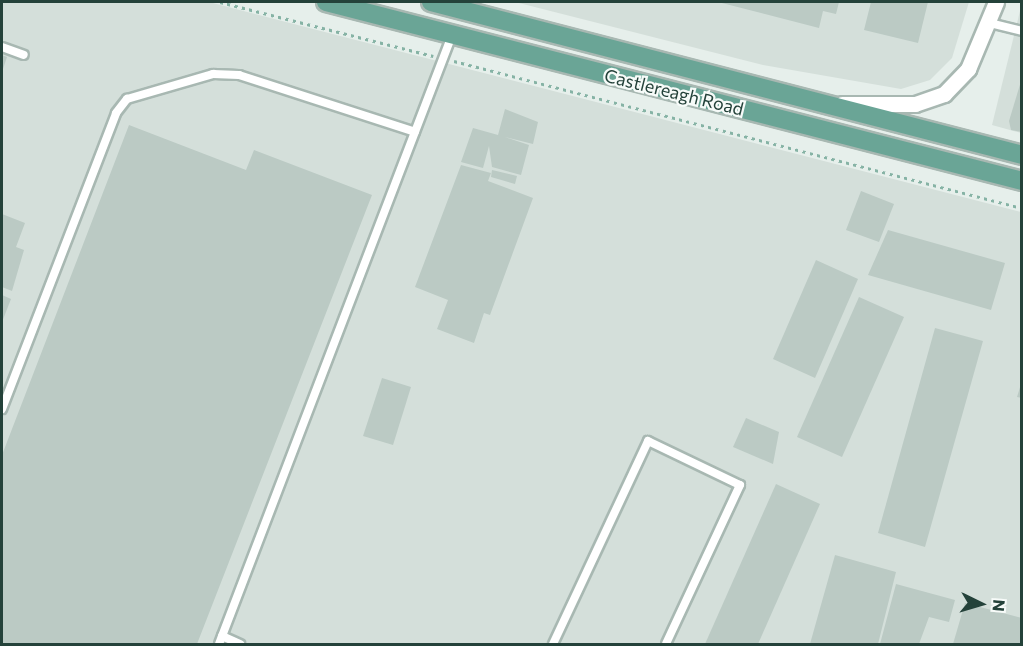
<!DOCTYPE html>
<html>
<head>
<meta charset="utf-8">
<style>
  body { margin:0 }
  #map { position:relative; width:1023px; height:646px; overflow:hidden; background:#e6efeb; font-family:Commissioner,sans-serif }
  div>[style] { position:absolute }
  .built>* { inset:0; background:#d4dfda }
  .building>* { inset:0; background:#bbcac4 }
  .path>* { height:3px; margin-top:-1.5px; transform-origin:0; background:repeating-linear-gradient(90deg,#86b3a5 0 3px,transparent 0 7.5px) }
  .roads { filter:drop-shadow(2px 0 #a8b8b2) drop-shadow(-2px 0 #a8b8b2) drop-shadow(0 2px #a8b8b2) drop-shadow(0 -2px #a8b8b2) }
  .lane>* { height:8px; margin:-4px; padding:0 4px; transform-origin:4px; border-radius:4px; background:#fff }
  .street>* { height:15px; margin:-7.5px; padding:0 7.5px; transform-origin:7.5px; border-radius:7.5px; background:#fff }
  .primary>* { height:18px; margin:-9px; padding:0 9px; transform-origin:9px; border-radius:9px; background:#6aa596 }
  span { translate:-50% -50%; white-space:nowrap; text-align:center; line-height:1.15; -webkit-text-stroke:4.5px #f7fbf9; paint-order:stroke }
  .street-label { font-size:18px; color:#24423a }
  .frame { position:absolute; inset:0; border:3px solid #24423a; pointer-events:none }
  .north { position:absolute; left:951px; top:574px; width:60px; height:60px; -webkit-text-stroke:4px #f7fbf9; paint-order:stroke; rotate:95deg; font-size:16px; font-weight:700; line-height:24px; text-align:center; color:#24423a }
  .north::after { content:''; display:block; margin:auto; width:21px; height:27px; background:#24423a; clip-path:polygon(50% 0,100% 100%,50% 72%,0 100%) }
</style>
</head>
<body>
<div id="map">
  <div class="built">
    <i style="clip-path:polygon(2px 2px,209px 2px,1021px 212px,1021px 644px,2px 644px)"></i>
    <i style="clip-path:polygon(515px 2px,969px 2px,952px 58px,930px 80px,901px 89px,763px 65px)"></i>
    <i style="clip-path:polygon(1021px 7px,1021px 133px,992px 125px)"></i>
  </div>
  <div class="building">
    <i style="clip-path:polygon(718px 2px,839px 2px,836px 14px,823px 11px,819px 28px)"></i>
    <i style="clip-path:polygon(871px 2px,928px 2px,918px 43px,864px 30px)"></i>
    <i style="clip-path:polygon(2px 55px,7px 57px,2px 72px)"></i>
    <i style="clip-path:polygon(1022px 78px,1022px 132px,1011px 130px,1009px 121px)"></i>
    <i style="clip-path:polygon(505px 109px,538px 122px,533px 144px,505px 137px,529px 145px,521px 175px,492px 167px,489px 146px,483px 168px,461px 162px,473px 128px,498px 135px)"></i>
    <i style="clip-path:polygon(129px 125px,246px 170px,254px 150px,372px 195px,197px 644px,2px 644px,2px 455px)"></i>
    <i style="clip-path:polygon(461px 165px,491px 173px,488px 181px,533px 198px,490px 315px,484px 313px,474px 343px,437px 329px,448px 300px,415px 287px)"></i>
    <i style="clip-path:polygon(492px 170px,517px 176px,515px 184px,491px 177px)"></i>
    <i style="clip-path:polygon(861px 191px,894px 204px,879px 242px,846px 230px)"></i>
    <i style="clip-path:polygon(2px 214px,25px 223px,16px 247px,24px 250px,12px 291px,2px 287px)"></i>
    <i style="clip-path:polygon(888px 230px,1005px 263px,991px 310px,868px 275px)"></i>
    <i style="clip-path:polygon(816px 260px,858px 279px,815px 378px,773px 359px)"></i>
    <i style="clip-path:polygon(2px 295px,11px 299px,2px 322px)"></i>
    <i style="clip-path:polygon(859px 297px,904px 317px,842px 457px,797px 437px)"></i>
    <i style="clip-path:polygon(935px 328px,983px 341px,925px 547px,878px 533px)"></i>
    <i style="clip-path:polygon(382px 378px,411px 387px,393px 445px,363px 436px)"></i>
    <i style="clip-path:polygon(1021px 384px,1022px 384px,1022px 398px,1017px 397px)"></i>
    <i style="clip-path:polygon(746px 418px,779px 432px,773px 464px,733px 447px)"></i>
    <i style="clip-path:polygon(776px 484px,820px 504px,758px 644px,705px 644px)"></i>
    <i style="clip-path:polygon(835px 555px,896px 572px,878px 644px,810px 644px)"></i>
    <i style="clip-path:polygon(896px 584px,955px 600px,949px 622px,929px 617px,919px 644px,880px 644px)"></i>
    <i style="clip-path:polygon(965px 603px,1022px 618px,1022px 644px,953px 644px)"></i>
  </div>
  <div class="path">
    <i style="left:220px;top:2px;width:220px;rotate:14.2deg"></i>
    <i style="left:454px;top:61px;width:587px;rotate:14.51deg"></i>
  </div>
  <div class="roads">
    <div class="lane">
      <i style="left:990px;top:23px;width:33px;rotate:14deg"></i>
      <i style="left:2px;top:47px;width:23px;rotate:20deg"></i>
      <i style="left:2px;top:409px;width:317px;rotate:-68.9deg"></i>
      <i style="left:116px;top:113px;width:18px;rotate:-52deg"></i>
      <i style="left:127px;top:99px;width:90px;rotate:-16.2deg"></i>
      <i style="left:213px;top:74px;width:26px;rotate:2deg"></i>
      <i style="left:239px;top:75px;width:185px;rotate:17.9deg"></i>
      <i style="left:222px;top:636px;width:20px;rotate:24deg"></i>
      <i style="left:219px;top:644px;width:652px;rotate:-69.06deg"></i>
      <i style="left:553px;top:644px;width:224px;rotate:-64.9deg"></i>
      <i style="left:648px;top:441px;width:102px;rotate:25.6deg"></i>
      <i style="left:740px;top:485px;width:175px;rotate:115deg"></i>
    </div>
    <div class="street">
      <i style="left:842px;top:104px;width:73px"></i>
      <i style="left:915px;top:104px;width:31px;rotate:-19deg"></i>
      <i style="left:944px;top:94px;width:35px;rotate:-46deg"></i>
      <i style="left:968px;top:69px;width:73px;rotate:-67.3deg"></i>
    </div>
    <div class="primary">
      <i style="left:326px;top:2px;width:719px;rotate:14.42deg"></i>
      <i style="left:431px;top:2px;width:610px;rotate:14.51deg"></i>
    </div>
  </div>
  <div class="street-label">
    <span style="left:674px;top:92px;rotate:14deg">Castlereagh Road</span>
  </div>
  <div class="frame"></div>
  <div class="north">N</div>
</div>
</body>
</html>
